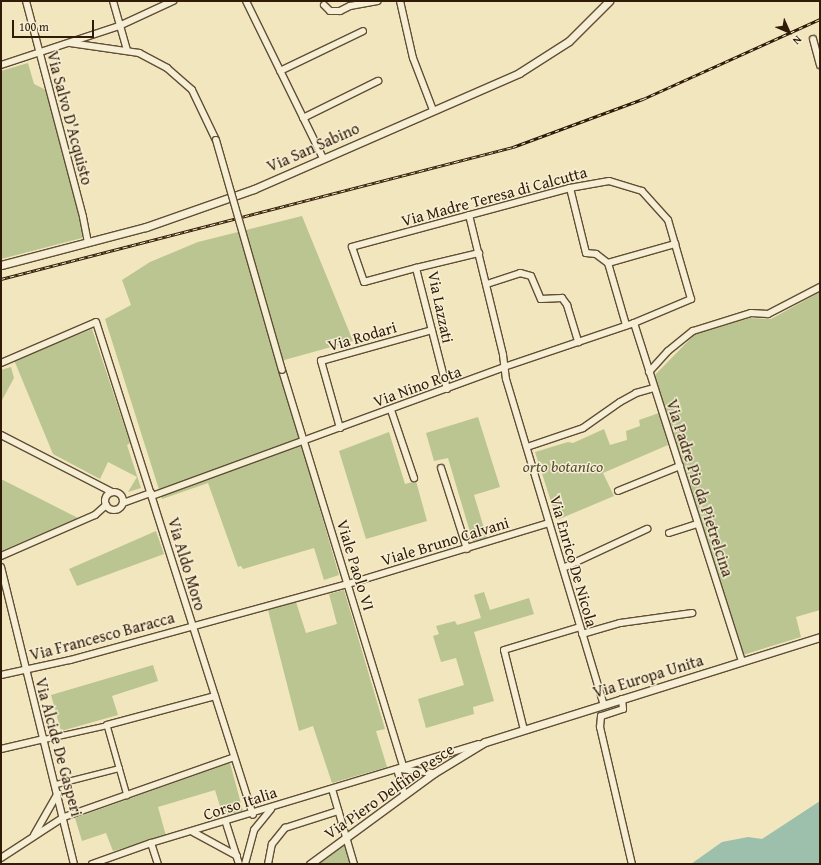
<!DOCTYPE html>
<html>
<head>
<meta charset="utf-8">
<style>
  body { margin:0 }
  #map { position:relative; width:821px; height:865px; overflow:hidden; background:#f2e6be; font-family:"Gentium Book Plus",serif }
  div>[style] { position:absolute }
  .green>* { inset:0; background:#bac591 }
  .water>* { inset:0; background:#9cc0ab }
  .roads { filter:drop-shadow(1px 0 #604e34) drop-shadow(-1px 0 #604e34) drop-shadow(0 1px #604e34) drop-shadow(0 -1px #604e34) }
  .pedestrian>* { height:4.5px; margin:-2.25px; padding:0 2.25px; transform-origin:2.25px; border-radius:2.25px; background:#f7efd5 }
  .minor>* { height:6px; margin:-3px; padding:0 3px; transform-origin:3px; border-radius:3px; background:#f7efd5 }
  .minor>.ring { margin:-3px; padding:0; box-sizing:content-box; background:none; border:6px solid #f7efd5; border-radius:50% }
  .tertiary>* { height:7px; margin:-3.5px; padding:0 3.5px; transform-origin:3.5px; border-radius:3.5px; background:#f7efd5 }
  .rail>* { height:3px; margin-top:-1.5px; transform-origin:0; background:repeating-linear-gradient(90deg,#f7efd5 0 4.5px,#301b06 0 9px); box-sizing:border-box; border-block:1px solid #301b06 }
  .bridges { filter:drop-shadow(1px 0 #604e34) drop-shadow(-1px 0 #604e34) drop-shadow(0 1px #604e34) drop-shadow(0 -1px #604e34) }
  .minor-bridge>* { height:6px; margin:-3px; padding:0 3px; transform-origin:3px; border-radius:3px; background:#f7efd5 }
  span { translate:-50% -50%; white-space:nowrap; text-align:center; line-height:1.15; -webkit-text-stroke:3px #f7efd5; paint-order:stroke }
  .street-label { font-size:16px; color:#301b06 }
  .park-label { font-size:16px; color:#594e30; font-style:italic }
  .frame { position:absolute; inset:0; border:2px solid #301b06; pointer-events:none }
  .north { position:absolute; left:769px; top:12px; width:40px; height:40px; -webkit-text-stroke:3px #f7efd5; paint-order:stroke; rotate:135deg; font-size:11px; font-weight:700; line-height:16px; text-align:center; color:#301b06 }
  .north::after { content:''; display:block; margin:auto; width:14px; height:18px; background:#301b06; clip-path:polygon(50% 0,100% 100%,50% 72%,0 100%) }
  .scale { position:absolute; left:12px; top:20px; width:82px; height:18px; box-sizing:border-box; border:2px solid #301b06; border-top:0; padding-left:5px; font-size:12px; line-height:14px; white-space:nowrap; color:#301b06; -webkit-text-stroke:3px #f7efd5; paint-order:stroke }
</style>
</head>
<body>
<div id="map">
  <div class="green">
    <i style="clip-path:polygon(28px 63px,34px 84px,46px 90px,82px 226px,82px 238px,1px 259px,1px 71px)"></i>
    <i style="clip-path:polygon(302px 216px,353px 341px,277px 362px,339px 575px,324px 580px,314px 548px,243px 569px,241px 566px,238px 567px,208px 483px,162px 499px,105px 319px,131px 305px,122px 280px,150px 262px,198px 242px)"></i>
    <i style="clip-path:polygon(820px 292px,820px 610px,796px 617px,801px 637px,743px 655px,654px 376px,695px 334px,750px 318px,771px 319px)"></i>
    <i style="clip-path:polygon(92px 329px,130px 443px,127px 445px,141px 488px,128px 492px,137px 477px,108px 462px,100px 479px,53px 454px,14px 360px)"></i>
    <i style="clip-path:polygon(11px 367px,14px 378px,1px 402px,1px 370px)"></i>
    <i style="clip-path:polygon(659px 413px,668px 445px,603px 473px,614px 496px,557px 520px,535px 452px,568px 442px,573px 443px,604px 429px,610px 445px,627px 440px,626px 431px,640px 426px,639px 420px)"></i>
    <i style="clip-path:polygon(478px 417px,500px 487px,474px 495px,487px 538px,473px 542px,448px 458px,434px 461px,426px 433px)"></i>
    <i style="clip-path:polygon(389px 432px,405px 484px,416px 481px,427px 521px,366px 539px,339px 451px)"></i>
    <i style="clip-path:polygon(1px 479px,78px 518px,1px 551px)"></i>
    <i style="clip-path:polygon(156px 531px,164px 554px,77px 586px,69px 569px)"></i>
    <i style="clip-path:polygon(344px 590px,385px 729px,376px 731px,387px 767px,332px 783px,313px 726px,299px 731px,268px 610px,296px 602px,306px 633px,337px 624px,329px 594px)"></i>
    <i style="clip-path:polygon(484px 592px,490px 610px,529px 598px,534px 614px,474px 632px,494px 701px,473px 707px,474px 714px,426px 728px,418px 699px,464px 685px,456px 658px,441px 662px,433px 636px,439px 634px,436px 626px,455px 621px,457px 625px,481px 618px,474px 595px)"></i>
    <i style="clip-path:polygon(153px 665px,158px 681px,112px 696px,118px 715px,61px 731px,51px 695px)"></i>
    <i style="clip-path:polygon(230px 763px,243px 811px,223px 816px,215px 790px,158px 807px,166px 836px,113px 851px,106px 833px,82px 841px,75px 818px)"></i>
    <i style="clip-path:polygon(345px 844px,350px 863px,318px 864px)"></i>
  </div>
  <div class="water">
    <i style="clip-path:polygon(820px 801px,820px 864px,691px 864px,722px 842px,748px 837px,762px 839px)"></i>
  </div>
  <div class="roads">
    <div class="pedestrian">
      <i style="left:44px;top:739px;width:65px;rotate:-12.5deg"></i>
      <i style="left:107px;top:725px;width:73px;rotate:74.1deg"></i>
      <i style="left:56px;top:784px;width:65px;rotate:-14.3deg"></i>
    </div>
    <div class="minor">
      <i style="left:26px;top:1px;width:223px;rotate:75.2deg"></i>
      <i style="left:83px;top:217px;width:25px;rotate:79deg"></i>
      <i style="left:113px;top:1px;width:51px;rotate:74.1deg"></i>
      <i style="left:246px;top:1px;width:175px;rotate:63.9deg"></i>
      <i style="left:400px;top:1px;width:58px;rotate:77.2deg"></i>
      <i style="left:413px;top:58px;width:56px;rotate:69deg"></i>
      <i style="left:324px;top:5px;width:8px;rotate:45deg"></i>
      <i style="left:330px;top:11px;width:10px"></i>
      <i style="left:340px;top:11px;width:11px;rotate:-27deg"></i>
      <i style="left:350px;top:6px;width:28px;rotate:-10deg"></i>
      <i style="left:813px;top:39px;width:27px;rotate:75deg"></i>
      <i style="left:70px;top:43px;width:70px;rotate:8.2deg"></i>
      <i style="left:139px;top:53px;width:32px;rotate:28deg"></i>
      <i style="left:167px;top:68px;width:33px;rotate:41deg"></i>
      <i style="left:192px;top:90px;width:55px;rotate:64.4deg"></i>
      <i style="left:1px;top:65px;width:124px;rotate:-18.3deg"></i>
      <i style="left:119px;top:26px;width:60px;rotate:-24.8deg"></i>
      <i style="left:280px;top:71px;width:92px;rotate:-25.7deg"></i>
      <i style="left:303px;top:118px;width:84px;rotate:-26.3deg"></i>
      <i style="left:570px;top:188px;width:67px;rotate:76.2deg"></i>
      <i style="left:586px;top:253px;width:10px;rotate:6deg"></i>
      <i style="left:596px;top:254px;width:15px;rotate:37deg"></i>
      <i style="left:608px;top:263px;width:65px;rotate:73.8deg"></i>
      <i style="left:469px;top:215px;width:144px;rotate:76.3deg"></i>
      <i style="left:503px;top:355px;width:24px;rotate:83deg"></i>
      <i style="left:506px;top:379px;width:340px;rotate:73.3deg"></i>
      <i style="left:608px;top:263px;width:70px;rotate:-15.8deg"></i>
      <i style="left:487px;top:284px;width:35px;rotate:-18deg"></i>
      <i style="left:520px;top:273px;width:11px;rotate:15deg"></i>
      <i style="left:531px;top:276px;width:25px;rotate:67deg"></i>
      <i style="left:541px;top:299px;width:21px;rotate:-3deg"></i>
      <i style="left:562px;top:298px;width:9px;rotate:54deg"></i>
      <i style="left:567px;top:305px;width:39px;rotate:73deg"></i>
      <i style="left:634px;top:323px;width:355px;rotate:72.3deg"></i>
      <i style="left:1px;top:363px;width:103px;rotate:-23.3deg"></i>
      <i style="left:96px;top:322px;width:517px;rotate:72.34deg"></i>
      <i style="left:282px;top:370px;width:415px;rotate:73deg"></i>
      <i style="left:649px;top:372px;width:28px;rotate:-48deg"></i>
      <i style="left:668px;top:351px;width:32px;rotate:-39deg"></i>
      <i style="left:693px;top:331px;width:61px;rotate:-17.2deg"></i>
      <i style="left:751px;top:313px;width:17px;rotate:3deg"></i>
      <i style="left:768px;top:314px;width:59px;rotate:-27.4deg"></i>
      <i style="left:447px;top:389px;width:125px;rotate:-104.4deg"></i>
      <i style="left:416px;top:268px;width:65px;rotate:-13.4deg"></i>
      <i style="left:391px;top:410px;width:72px;rotate:71.3deg"></i>
      <i style="left:340px;top:428px;width:70px;rotate:-105.8deg"></i>
      <i style="left:321px;top:361px;width:115px;rotate:-15.6deg"></i>
      <i style="left:1px;top:435px;width:125px;rotate:27.2deg"></i>
      <i style="left:527px;top:447px;width:59px;rotate:-18.7deg"></i>
      <i style="left:583px;top:428px;width:45px;rotate:-35.1deg"></i>
      <i style="left:620px;top:402px;width:18px;rotate:-29deg"></i>
      <i style="left:636px;top:393px;width:19px;rotate:-16deg"></i>
      <i style="left:441px;top:468px;width:85px;rotate:72.2deg"></i>
      <i style="left:618px;top:491px;width:67px;rotate:-22deg"></i>
      <i class="ring" style="left:105px;top:492px;width:12px;height:12px"></i>
      <i style="left:152px;top:496px;width:375px;rotate:-20.1deg"></i>
      <i style="left:504px;top:367px;width:137px;rotate:-18.7deg"></i>
      <i style="left:634px;top:323px;width:62px;rotate:-22.8deg"></i>
      <i style="left:691px;top:299px;width:82px;rotate:-106.2deg"></i>
      <i style="left:668px;top:220px;width:39px;rotate:-132deg"></i>
      <i style="left:642px;top:191px;width:34px;rotate:-163deg"></i>
      <i style="left:609px;top:181px;width:40px;rotate:170deg"></i>
      <i style="left:570px;top:188px;width:226px;rotate:164.9deg"></i>
      <i style="left:352px;top:247px;width:37px;rotate:71deg"></i>
      <i style="left:364px;top:282px;width:54px;rotate:-15.1deg"></i>
      <i style="left:123px;top:503px;width:30px;rotate:-20deg"></i>
      <i style="left:669px;top:533px;width:29px;rotate:-18deg"></i>
      <i style="left:1px;top:556px;width:103px;rotate:-23.6deg"></i>
      <i style="left:95px;top:515px;width:15px;rotate:-42deg"></i>
      <i style="left:1px;top:567px;width:306px;rotate:76.2deg"></i>
      <i style="left:563px;top:568px;width:93px;rotate:-24.9deg"></i>
      <i style="left:582px;top:634px;width:40px;rotate:-16deg"></i>
      <i style="left:620px;top:623px;width:73px;rotate:-7.9deg"></i>
      <i style="left:1px;top:675px;width:71px;rotate:-12.3deg"></i>
      <i style="left:70px;top:660px;width:288px;rotate:-15.3deg"></i>
      <i style="left:348px;top:584px;width:210px;rotate:-16.9deg"></i>
      <i style="left:622px;top:699px;width:10px;rotate:84deg"></i>
      <i style="left:623px;top:709px;width:23px;rotate:162deg"></i>
      <i style="left:601px;top:716px;width:11px;rotate:95deg"></i>
      <i style="left:600px;top:727px;width:141px;rotate:76.9deg"></i>
      <i style="left:107px;top:725px;width:112px;rotate:-15deg"></i>
      <i style="left:524px;top:730px;width:82px;rotate:-104deg"></i>
      <i style="left:504px;top:650px;width:79px;rotate:-16.8deg"></i>
      <i style="left:1px;top:749px;width:44px;rotate:-13.1deg"></i>
      <i style="left:397px;top:769px;width:26px;rotate:74deg"></i>
      <i style="left:400px;top:769px;width:34px;rotate:7deg"></i>
      <i style="left:332px;top:789px;width:78px;rotate:73.7deg"></i>
      <i style="left:226px;top:823px;width:43px;rotate:72.4deg"></i>
      <i style="left:193px;top:832px;width:50px;rotate:28.6deg"></i>
      <i style="left:34px;top:835px;width:48px;rotate:-60.3deg"></i>
      <i style="left:151px;top:843px;width:22px;rotate:72deg"></i>
      <i style="left:1px;top:858px;width:75px;rotate:-33.1deg"></i>
      <i style="left:64px;top:817px;width:180px;rotate:-19.4deg"></i>
      <i style="left:92px;top:864px;width:63px;rotate:-19.6deg"></i>
      <i style="left:151px;top:843px;width:342px;rotate:-16.8deg"></i>
      <i style="left:245px;top:864px;width:35px;rotate:-75deg"></i>
      <i style="left:254px;top:830px;width:27px;rotate:-51deg"></i>
      <i style="left:268px;top:864px;width:20px;rotate:-79deg"></i>
      <i style="left:272px;top:844px;width:21px;rotate:-51deg"></i>
      <i style="left:285px;top:828px;width:56px;rotate:-17.8deg"></i>
    </div>
    <div class="tertiary">
      <i style="left:1px;top:265px;width:150px;rotate:-14.7deg"></i>
      <i style="left:146px;top:227px;width:114px;rotate:-19.4deg"></i>
      <i style="left:254px;top:189px;width:289px;rotate:-23.6deg"></i>
      <i style="left:519px;top:73px;width:59px;rotate:-32.6deg"></i>
      <i style="left:569px;top:41px;width:57px;rotate:-45deg"></i>
      <i style="left:310px;top:864px;width:154px;rotate:-36.3deg"></i>
      <i style="left:434px;top:773px;width:60px;rotate:-31.3deg"></i>
      <i style="left:485px;top:742px;width:351px;rotate:-17.4deg"></i>
    </div>
  </div>
  <div class="rail">
    <i style="left:1px;top:279px;width:529px;rotate:-14.46deg"></i>
    <i style="left:513px;top:147px;width:139px;rotate:-20.3deg"></i>
    <i style="left:643px;top:99px;width:194px;rotate:-24.3deg"></i>
  </div>
  <div class="bridges">
    <div class="minor-bridge">
      <i style="left:216px;top:140px;width:239px;rotate:74deg"></i>
    </div>
  </div>
  <div class="street-label">
    <span style="left:70px;top:118px;rotate:75deg">Via Salvo D'Acquisto</span>
    <span style="left:313px;top:147px;rotate:-24deg">Via San Sabino</span>
    <span style="left:494px;top:196px;rotate:-15deg">Via Madre Teresa di Calcutta</span>
    <span style="left:441px;top:307px;rotate:78deg">Via Lazzati</span>
    <span style="left:362px;top:336px;rotate:-16deg">Via Rodari</span>
    <span style="left:417px;top:386px;rotate:-20deg">Via Nino Rota</span>
    <span style="left:700px;top:488px;rotate:72deg">Via Padre Pio da Pietrelcina</span>
    <span style="left:445px;top:541px;rotate:-17deg">Viale Bruno Calvani</span>
    <span style="left:574px;top:561px;rotate:74deg">Via Enrico De Nicola</span>
    <span style="left:187px;top:564px;rotate:73deg">Via Aldo Moro</span>
    <span style="left:356px;top:565px;rotate:73deg">Viale Paolo VI</span>
    <span style="left:102px;top:636px;rotate:-15deg">Via Francesco Baracca</span>
    <span style="left:648px;top:676px;rotate:-17deg">Via Europa Unita</span>
    <span style="left:59px;top:747px;rotate:75deg">Via Alcide De Gasperi</span>
    <span style="left:389px;top:791px;rotate:-35deg">Via Piero Delfino Pesce</span>
    <span style="left:240px;top:803px;rotate:-18deg">Corso Italia</span>
  </div>
  <div class="park-label">
    <span style="left:563px;top:466px">orto botanico</span>
  </div>
  <div class="frame"></div>
  <div class="north">N</div>
  <div class="scale">100 m</div>
</div>
</body>
</html>
